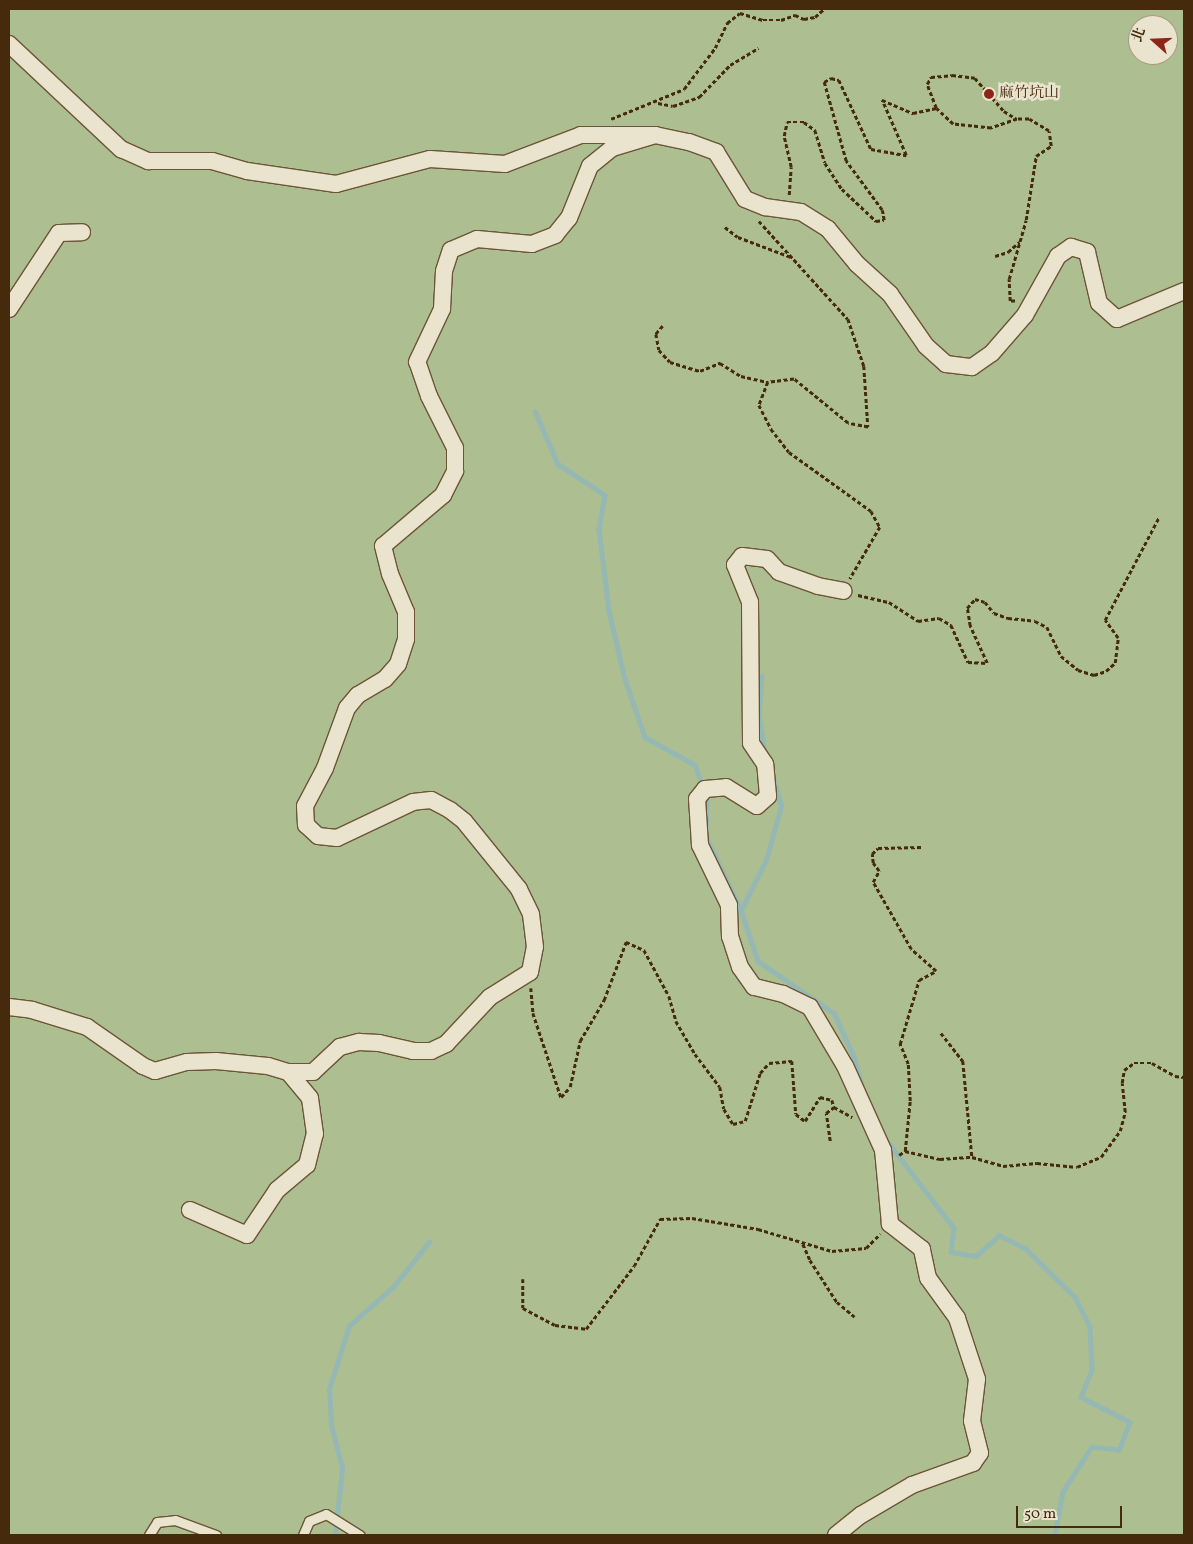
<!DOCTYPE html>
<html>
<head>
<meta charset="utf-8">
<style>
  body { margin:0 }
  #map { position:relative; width:1193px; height:1544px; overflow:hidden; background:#dfd5b5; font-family:Vollkorn,"Noto Serif TC",serif }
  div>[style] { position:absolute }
  .green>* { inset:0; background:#adbe91 }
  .stream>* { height:4.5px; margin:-2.25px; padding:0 2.25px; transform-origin:2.25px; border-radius:2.25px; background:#95b8b4 }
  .path>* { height:2.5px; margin-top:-1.25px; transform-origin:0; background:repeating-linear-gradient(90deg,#452a0c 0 4px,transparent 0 6.5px) }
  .roads { filter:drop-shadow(1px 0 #6c5536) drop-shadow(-1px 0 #6c5536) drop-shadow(0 1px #6c5536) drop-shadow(0 -1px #6c5536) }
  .lane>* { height:9px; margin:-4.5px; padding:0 4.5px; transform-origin:4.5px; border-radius:4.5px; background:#eae4cf }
  .street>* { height:16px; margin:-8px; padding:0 8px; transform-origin:8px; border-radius:8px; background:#eae4cf }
  .dots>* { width:14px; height:14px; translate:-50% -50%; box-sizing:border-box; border:2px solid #eae4cf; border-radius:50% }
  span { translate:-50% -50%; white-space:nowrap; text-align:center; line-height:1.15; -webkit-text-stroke:5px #eae4cf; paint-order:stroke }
  .poi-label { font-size:15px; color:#452a0c }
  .left { translate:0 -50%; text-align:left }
  .frame { position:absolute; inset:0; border:10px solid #452a0c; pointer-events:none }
  .north { position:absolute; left:1128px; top:15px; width:50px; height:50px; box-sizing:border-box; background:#eae4cf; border:1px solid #a89a81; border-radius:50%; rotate:290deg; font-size:14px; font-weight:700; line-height:20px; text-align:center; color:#452a0c }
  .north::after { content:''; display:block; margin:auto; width:18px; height:22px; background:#8f2418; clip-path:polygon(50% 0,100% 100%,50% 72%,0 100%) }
  .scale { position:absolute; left:1016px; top:1506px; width:106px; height:22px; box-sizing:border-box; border:2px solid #452a0c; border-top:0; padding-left:6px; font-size:15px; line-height:18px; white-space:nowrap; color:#452a0c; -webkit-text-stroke:4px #eae4cf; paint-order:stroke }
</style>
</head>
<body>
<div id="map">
  <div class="green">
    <i style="clip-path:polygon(evenodd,9px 9px,1184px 9px,1184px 1535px,9px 1535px,9px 9px,1138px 25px,1168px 25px,1168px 55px,1138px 55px,1138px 25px)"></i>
  </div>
  <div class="stream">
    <i style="left:535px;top:411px;width:58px;rotate:66.5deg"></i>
    <i style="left:558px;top:464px;width:56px;rotate:33.4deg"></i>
    <i style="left:605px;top:495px;width:35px;rotate:100deg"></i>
    <i style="left:599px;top:529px;width:83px;rotate:83deg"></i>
    <i style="left:609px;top:611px;width:70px;rotate:76.8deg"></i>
    <i style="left:625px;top:679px;width:61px;rotate:71deg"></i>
    <i style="left:645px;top:737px;width:57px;rotate:29.2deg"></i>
    <i style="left:695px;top:765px;width:23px;rotate:70deg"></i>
    <i style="left:762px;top:676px;width:39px;rotate:94deg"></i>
    <i style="left:759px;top:715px;width:38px;rotate:81deg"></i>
    <i style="left:706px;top:826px;width:32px;rotate:-90deg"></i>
    <i style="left:706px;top:836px;width:82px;rotate:64.7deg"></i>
    <i style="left:741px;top:910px;width:54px;rotate:71.6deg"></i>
    <i style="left:758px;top:961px;width:92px;rotate:34.4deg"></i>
    <i style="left:834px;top:1013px;width:47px;rotate:65.1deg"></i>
    <i style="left:854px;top:1056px;width:34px;rotate:75deg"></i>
    <i style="left:741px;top:910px;width:56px;rotate:-63.4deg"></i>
    <i style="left:766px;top:860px;width:56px;rotate:-74.5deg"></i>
    <i style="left:781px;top:806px;width:25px;rotate:-106deg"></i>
    <i style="left:888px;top:1142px;width:108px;rotate:52.5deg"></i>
    <i style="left:954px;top:1228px;width:24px;rotate:97deg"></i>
    <i style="left:951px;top:1252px;width:25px;rotate:9deg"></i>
    <i style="left:976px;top:1256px;width:31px;rotate:-42deg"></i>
    <i style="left:999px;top:1235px;width:30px;rotate:27deg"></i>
    <i style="left:1026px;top:1249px;width:69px;rotate:44.4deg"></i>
    <i style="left:1075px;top:1297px;width:33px;rotate:63deg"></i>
    <i style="left:1090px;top:1326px;width:44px;rotate:87.4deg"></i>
    <i style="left:1092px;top:1370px;width:29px;rotate:112deg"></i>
    <i style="left:1081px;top:1397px;width:55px;rotate:27deg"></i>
    <i style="left:1130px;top:1422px;width:30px;rotate:111deg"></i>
    <i style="left:1119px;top:1450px;width:27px;rotate:-174deg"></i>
    <i style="left:1092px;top:1447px;width:54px;rotate:122.8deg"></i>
    <i style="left:1063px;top:1492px;width:44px;rotate:100.5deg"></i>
    <i style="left:335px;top:1535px;width:67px;rotate:-84deg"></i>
    <i style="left:342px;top:1468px;width:44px;rotate:-104.3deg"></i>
    <i style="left:331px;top:1425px;width:36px;rotate:-93deg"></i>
    <i style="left:329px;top:1389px;width:66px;rotate:-72.4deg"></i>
    <i style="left:349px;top:1326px;width:59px;rotate:-41.6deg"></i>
    <i style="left:393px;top:1287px;width:58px;rotate:-51.3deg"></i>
  </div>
  <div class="path">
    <i style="left:658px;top:103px;width:15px;rotate:11deg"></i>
    <i style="left:673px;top:106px;width:28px;rotate:-19deg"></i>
    <i style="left:699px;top:97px;width:45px;rotate:-45.9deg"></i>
    <i style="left:730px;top:65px;width:33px;rotate:-31deg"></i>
    <i style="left:611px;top:119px;width:79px;rotate:-22.3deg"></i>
    <i style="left:684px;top:89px;width:51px;rotate:-52.9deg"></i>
    <i style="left:715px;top:48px;width:28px;rotate:-64deg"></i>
    <i style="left:727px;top:23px;width:16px;rotate:-38deg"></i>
    <i style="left:740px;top:13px;width:24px;rotate:17deg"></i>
    <i style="left:763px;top:20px;width:18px"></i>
    <i style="left:781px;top:20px;width:15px;rotate:-20deg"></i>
    <i style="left:795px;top:15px;width:10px;rotate:24deg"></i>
    <i style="left:804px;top:19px;width:11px;rotate:-10deg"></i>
    <i style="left:815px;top:17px;width:12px;rotate:-42deg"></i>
    <i style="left:789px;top:195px;width:28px;rotate:-86deg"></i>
    <i style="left:791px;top:167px;width:32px;rotate:-103deg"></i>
    <i style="left:784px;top:136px;width:14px;rotate:-78deg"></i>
    <i style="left:787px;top:122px;width:17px"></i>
    <i style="left:804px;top:122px;width:14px;rotate:36deg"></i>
    <i style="left:815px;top:130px;width:34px;rotate:73deg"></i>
    <i style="left:825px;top:163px;width:31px;rotate:57deg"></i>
    <i style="left:842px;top:189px;width:47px;rotate:43.3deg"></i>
    <i style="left:876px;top:221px;width:8px;rotate:-7deg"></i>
    <i style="left:884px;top:220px;width:10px;rotate:-101deg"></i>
    <i style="left:882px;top:210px;width:61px;rotate:-126.3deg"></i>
    <i style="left:846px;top:161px;width:82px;rotate:-105.6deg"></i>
    <i style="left:824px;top:82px;width:8px;rotate:-30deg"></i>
    <i style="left:831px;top:78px;width:8px;rotate:14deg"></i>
    <i style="left:839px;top:80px;width:76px;rotate:65.1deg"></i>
    <i style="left:871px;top:149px;width:36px;rotate:10deg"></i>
    <i style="left:906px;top:155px;width:60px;rotate:-113.6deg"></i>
    <i style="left:882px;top:100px;width:34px;rotate:23deg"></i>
    <i style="left:913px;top:113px;width:24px;rotate:-12deg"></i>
    <i style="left:759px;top:221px;width:132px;rotate:47.8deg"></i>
    <i style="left:848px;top:319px;width:50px;rotate:71.2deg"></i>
    <i style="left:864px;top:366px;width:61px;rotate:86.2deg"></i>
    <i style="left:868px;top:427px;width:20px;rotate:-169deg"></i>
    <i style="left:848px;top:423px;width:70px;rotate:-140.8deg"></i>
    <i style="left:794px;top:379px;width:26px;rotate:173deg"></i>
    <i style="left:768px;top:382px;width:25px;rotate:111deg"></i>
    <i style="left:759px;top:405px;width:27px;rotate:63deg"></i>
    <i style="left:771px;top:429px;width:29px;rotate:52deg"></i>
    <i style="left:789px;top:452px;width:101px;rotate:35.7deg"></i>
    <i style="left:871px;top:511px;width:18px;rotate:61deg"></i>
    <i style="left:880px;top:527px;width:60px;rotate:120deg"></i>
    <i style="left:725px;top:227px;width:16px;rotate:38deg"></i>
    <i style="left:738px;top:237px;width:57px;rotate:20.7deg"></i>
    <i style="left:995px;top:256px;width:14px;rotate:-17deg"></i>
    <i style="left:1008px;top:252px;width:15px;rotate:-42deg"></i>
    <i style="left:1015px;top:301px;width:5px;rotate:180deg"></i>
    <i style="left:1010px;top:301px;width:22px;rotate:-93deg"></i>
    <i style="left:1009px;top:279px;width:61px;rotate:-73.9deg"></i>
    <i style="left:1026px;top:220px;width:65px;rotate:-81.1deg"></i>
    <i style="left:1036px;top:156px;width:18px;rotate:-34deg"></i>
    <i style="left:1051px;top:146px;width:15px;rotate:-98deg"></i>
    <i style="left:1049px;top:131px;width:23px;rotate:-149deg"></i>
    <i style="left:1029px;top:119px;width:12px;rotate:180deg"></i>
    <i style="left:1017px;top:119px;width:28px;rotate:161deg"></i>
    <i style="left:991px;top:128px;width:38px;rotate:-174deg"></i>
    <i style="left:953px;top:124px;width:23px;rotate:-137deg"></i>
    <i style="left:936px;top:108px;width:26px;rotate:-111deg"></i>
    <i style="left:927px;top:84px;width:8px;rotate:-60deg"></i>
    <i style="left:931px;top:77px;width:21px;rotate:-5deg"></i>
    <i style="left:952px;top:75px;width:23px;rotate:7deg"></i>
    <i style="left:975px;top:78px;width:44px;rotate:48.7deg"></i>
    <i style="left:1004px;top:111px;width:15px;rotate:32deg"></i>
    <i style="left:663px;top:326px;width:11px;rotate:131deg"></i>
    <i style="left:656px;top:334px;width:16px;rotate:79deg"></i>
    <i style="left:659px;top:350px;width:16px;rotate:47deg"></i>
    <i style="left:670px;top:362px;width:31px;rotate:17deg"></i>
    <i style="left:700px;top:371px;width:22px;rotate:-22deg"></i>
    <i style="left:720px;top:363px;width:25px;rotate:32deg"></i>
    <i style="left:741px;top:376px;width:28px;rotate:13deg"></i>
    <i style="left:858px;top:595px;width:32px;rotate:13deg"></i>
    <i style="left:889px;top:602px;width:35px;rotate:33deg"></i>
    <i style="left:918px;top:621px;width:21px;rotate:-8deg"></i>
    <i style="left:939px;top:618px;width:14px;rotate:30deg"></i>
    <i style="left:951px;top:625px;width:41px;rotate:65.3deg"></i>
    <i style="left:968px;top:662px;width:19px;rotate:3deg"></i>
    <i style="left:987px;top:663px;width:41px;rotate:-114.7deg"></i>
    <i style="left:970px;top:626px;width:18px;rotate:-99deg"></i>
    <i style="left:967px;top:608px;width:12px;rotate:-48deg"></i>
    <i style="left:975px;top:599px;width:10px;rotate:17deg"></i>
    <i style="left:985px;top:602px;width:14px;rotate:51deg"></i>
    <i style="left:994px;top:613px;width:15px;rotate:20deg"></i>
    <i style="left:1008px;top:618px;width:27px;rotate:6deg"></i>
    <i style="left:1035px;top:621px;width:13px;rotate:27deg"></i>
    <i style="left:1047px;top:627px;width:32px;rotate:64deg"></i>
    <i style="left:1061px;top:656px;width:22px;rotate:39deg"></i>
    <i style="left:1078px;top:670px;width:17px;rotate:17deg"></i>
    <i style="left:1094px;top:675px;width:13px;rotate:-18deg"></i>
    <i style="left:1106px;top:671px;width:12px;rotate:-42deg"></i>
    <i style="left:1115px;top:663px;width:25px;rotate:-83deg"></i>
    <i style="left:1118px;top:638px;width:22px;rotate:-126deg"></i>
    <i style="left:1105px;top:620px;width:116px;rotate:-62.3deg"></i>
    <i style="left:531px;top:988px;width:25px;rotate:85deg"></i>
    <i style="left:533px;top:1013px;width:89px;rotate:71.6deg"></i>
    <i style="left:561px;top:1097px;width:13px;rotate:-48deg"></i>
    <i style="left:570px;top:1087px;width:47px;rotate:-77.7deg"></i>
    <i style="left:580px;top:1041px;width:48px;rotate:-59.7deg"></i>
    <i style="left:604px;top:1000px;width:62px;rotate:-69.2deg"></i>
    <i style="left:626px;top:942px;width:20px;rotate:24deg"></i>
    <i style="left:644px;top:950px;width:52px;rotate:61.5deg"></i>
    <i style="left:669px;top:996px;width:26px;rotate:74deg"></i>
    <i style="left:676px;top:1021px;width:38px;rotate:60deg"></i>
    <i style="left:695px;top:1054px;width:41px;rotate:52.9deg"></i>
    <i style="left:720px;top:1087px;width:22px;rotate:80deg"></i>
    <i style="left:724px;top:1109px;width:17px;rotate:59deg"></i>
    <i style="left:733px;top:1124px;width:12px;rotate:-14deg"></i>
    <i style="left:745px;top:1121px;width:50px;rotate:-72.6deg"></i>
    <i style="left:760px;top:1073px;width:13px;rotate:-48deg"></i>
    <i style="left:769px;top:1063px;width:23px;rotate:-5deg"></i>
    <i style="left:792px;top:1061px;width:53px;rotate:85.7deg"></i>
    <i style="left:796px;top:1114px;width:11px;rotate:38deg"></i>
    <i style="left:805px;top:1121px;width:28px;rotate:-58deg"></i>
    <i style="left:820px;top:1097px;width:12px;rotate:14deg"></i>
    <i style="left:832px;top:1100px;width:7px;rotate:74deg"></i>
    <i style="left:834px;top:1107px;width:21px;rotate:29deg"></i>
    <i style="left:941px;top:1033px;width:36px;rotate:52deg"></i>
    <i style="left:963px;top:1061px;width:96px;rotate:84.6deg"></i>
    <i style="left:830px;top:1141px;width:28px;rotate:-98deg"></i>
    <i style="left:826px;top:1113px;width:10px;rotate:-37deg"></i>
    <i style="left:905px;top:1151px;width:50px;rotate:-84.3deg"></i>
    <i style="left:910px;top:1101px;width:37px;rotate:-93deg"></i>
    <i style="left:908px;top:1064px;width:22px;rotate:-112deg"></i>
    <i style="left:900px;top:1044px;width:67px;rotate:-73.5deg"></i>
    <i style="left:919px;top:980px;width:19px;rotate:-28deg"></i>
    <i style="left:936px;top:971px;width:33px;rotate:-139deg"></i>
    <i style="left:911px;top:949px;width:77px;rotate:-119.6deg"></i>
    <i style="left:873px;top:882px;width:13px;rotate:-61deg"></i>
    <i style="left:879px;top:871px;width:10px;rotate:-127deg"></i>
    <i style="left:873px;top:863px;width:9px;rotate:-96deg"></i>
    <i style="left:872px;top:854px;width:8px;rotate:-45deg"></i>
    <i style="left:878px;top:848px;width:44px;rotate:-1.3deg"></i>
    <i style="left:899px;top:1155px;width:7px;rotate:-34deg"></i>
    <i style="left:905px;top:1151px;width:36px;rotate:13deg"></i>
    <i style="left:940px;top:1159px;width:32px;rotate:-4deg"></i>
    <i style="left:972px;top:1157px;width:32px;rotate:16deg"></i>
    <i style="left:1003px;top:1166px;width:34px;rotate:-5deg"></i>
    <i style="left:1037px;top:1163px;width:40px;rotate:5.7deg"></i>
    <i style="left:1077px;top:1167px;width:26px;rotate:-23deg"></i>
    <i style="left:1101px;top:1157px;width:32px;rotate:-54deg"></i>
    <i style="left:1120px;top:1131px;width:20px;rotate:-75deg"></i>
    <i style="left:1125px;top:1112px;width:29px;rotate:-96deg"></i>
    <i style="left:1122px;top:1083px;width:13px;rotate:-81deg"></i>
    <i style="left:1124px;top:1070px;width:12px;rotate:-35deg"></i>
    <i style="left:1134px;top:1063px;width:18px"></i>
    <i style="left:1152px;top:1063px;width:26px;rotate:29deg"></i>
    <i style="left:1175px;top:1076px;width:9px;rotate:6deg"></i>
    <i style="left:803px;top:1244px;width:17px;rotate:66deg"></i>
    <i style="left:810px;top:1260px;width:50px;rotate:57.3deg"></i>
    <i style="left:837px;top:1302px;width:23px;rotate:40deg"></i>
    <i style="left:523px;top:1279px;width:29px;rotate:90deg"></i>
    <i style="left:523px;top:1308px;width:36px;rotate:28deg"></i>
    <i style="left:555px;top:1325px;width:31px;rotate:7deg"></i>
    <i style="left:586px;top:1329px;width:79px;rotate:-52.7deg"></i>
    <i style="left:634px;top:1266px;width:54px;rotate:-61deg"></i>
    <i style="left:660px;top:1219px;width:32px;rotate:-2deg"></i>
    <i style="left:692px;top:1218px;width:67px;rotate:9.5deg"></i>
    <i style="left:758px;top:1229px;width:77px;rotate:16.6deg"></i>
    <i style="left:832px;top:1251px;width:34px;rotate:-5deg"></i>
    <i style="left:866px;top:1248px;width:20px;rotate:-45deg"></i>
  </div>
  <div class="roads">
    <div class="lane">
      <i style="left:149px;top:1535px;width:15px;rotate:-58deg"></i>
      <i style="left:157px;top:1522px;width:18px;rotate:-6deg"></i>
      <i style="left:175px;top:1520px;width:44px;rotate:20.1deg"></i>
      <i style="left:303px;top:1535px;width:15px;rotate:-67deg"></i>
      <i style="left:309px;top:1521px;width:18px;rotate:-22deg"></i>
      <i style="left:326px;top:1514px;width:40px;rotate:32deg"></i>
    </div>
    <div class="street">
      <i style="left:9px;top:44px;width:154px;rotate:43.2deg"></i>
      <i style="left:121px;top:149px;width:30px;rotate:24deg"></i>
      <i style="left:148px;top:161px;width:64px"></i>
      <i style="left:212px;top:161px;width:36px;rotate:16deg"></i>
      <i style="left:247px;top:171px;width:90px;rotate:8.3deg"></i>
      <i style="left:336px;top:184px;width:97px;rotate:-14.9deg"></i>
      <i style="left:430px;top:159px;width:75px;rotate:3.8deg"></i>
      <i style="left:505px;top:164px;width:81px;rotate:-20.9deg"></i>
      <i style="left:581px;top:135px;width:74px"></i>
      <i style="left:655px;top:135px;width:35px;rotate:12deg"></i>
      <i style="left:689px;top:142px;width:29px;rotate:20deg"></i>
      <i style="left:716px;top:152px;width:55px;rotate:58.3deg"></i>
      <i style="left:745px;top:199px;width:22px;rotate:22deg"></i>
      <i style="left:765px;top:207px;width:36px;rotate:8deg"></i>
      <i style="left:801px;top:212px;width:32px;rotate:32deg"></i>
      <i style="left:828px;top:229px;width:45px;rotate:50.4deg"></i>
      <i style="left:857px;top:264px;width:45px;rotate:42.3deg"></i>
      <i style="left:890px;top:294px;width:63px;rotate:55.3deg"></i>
      <i style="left:926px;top:346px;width:27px;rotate:42deg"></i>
      <i style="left:946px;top:364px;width:26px;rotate:7deg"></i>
      <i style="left:972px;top:367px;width:24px;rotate:-35deg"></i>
      <i style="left:992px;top:353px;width:50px;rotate:-49deg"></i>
      <i style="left:1025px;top:315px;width:68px;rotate:-60.8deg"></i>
      <i style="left:1058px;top:256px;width:16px;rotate:-35deg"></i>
      <i style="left:1071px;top:247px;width:17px;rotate:17deg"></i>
      <i style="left:1087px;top:252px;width:52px;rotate:76.8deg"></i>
      <i style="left:1099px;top:303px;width:24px;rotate:42deg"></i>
      <i style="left:1117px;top:319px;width:73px;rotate:-22.7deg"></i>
      <i style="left:9px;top:309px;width:91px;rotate:-56.7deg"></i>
      <i style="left:59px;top:233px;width:23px;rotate:-2deg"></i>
      <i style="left:9px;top:1007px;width:23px;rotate:7deg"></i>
      <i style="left:32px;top:1010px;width:58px;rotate:17.2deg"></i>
      <i style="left:87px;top:1027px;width:68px;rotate:34.9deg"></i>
      <i style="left:143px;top:1066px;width:13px;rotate:23deg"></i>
      <i style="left:155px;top:1071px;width:33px;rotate:-16deg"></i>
      <i style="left:187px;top:1062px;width:29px;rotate:-2deg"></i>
      <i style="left:216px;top:1061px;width:52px;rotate:5.5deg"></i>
      <i style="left:268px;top:1066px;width:21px;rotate:17deg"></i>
      <i style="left:288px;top:1072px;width:25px"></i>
      <i style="left:313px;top:1072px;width:37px;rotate:-43deg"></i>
      <i style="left:340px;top:1047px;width:20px;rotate:-15deg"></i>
      <i style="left:359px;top:1042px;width:20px;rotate:3deg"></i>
      <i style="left:379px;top:1043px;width:35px;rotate:13deg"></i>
      <i style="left:413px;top:1051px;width:18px"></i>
      <i style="left:431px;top:1051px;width:17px;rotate:-25deg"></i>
      <i style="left:446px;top:1044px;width:64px;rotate:-46.9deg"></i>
      <i style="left:490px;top:997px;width:47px;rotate:-32deg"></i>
      <i style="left:530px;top:972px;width:25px;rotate:-79deg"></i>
      <i style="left:535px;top:947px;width:33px;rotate:-97deg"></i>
      <i style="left:531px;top:914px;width:28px;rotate:-116deg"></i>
      <i style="left:519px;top:889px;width:87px;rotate:-129deg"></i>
      <i style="left:464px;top:821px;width:18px;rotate:-142deg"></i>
      <i style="left:450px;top:810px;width:21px;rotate:-152deg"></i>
      <i style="left:431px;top:800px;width:18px;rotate:174deg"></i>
      <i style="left:413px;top:802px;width:84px;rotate:154.7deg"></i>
      <i style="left:337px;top:838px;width:19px;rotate:-174deg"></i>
      <i style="left:318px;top:836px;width:16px;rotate:-137deg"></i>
      <i style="left:306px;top:825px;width:19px;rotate:-93deg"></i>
      <i style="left:305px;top:806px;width:43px;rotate:-62.2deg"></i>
      <i style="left:325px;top:768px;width:64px;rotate:-69.9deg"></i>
      <i style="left:347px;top:708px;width:17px;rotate:-50deg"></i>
      <i style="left:358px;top:695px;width:31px;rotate:-31deg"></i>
      <i style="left:385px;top:679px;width:20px;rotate:-49deg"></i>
      <i style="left:398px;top:664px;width:26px;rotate:-72deg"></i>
      <i style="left:406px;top:639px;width:27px;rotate:-90deg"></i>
      <i style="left:406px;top:612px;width:41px;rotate:-112.8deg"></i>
      <i style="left:390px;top:574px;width:29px;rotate:-104deg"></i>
      <i style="left:383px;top:546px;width:79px;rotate:-40.4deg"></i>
      <i style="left:443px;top:495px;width:27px;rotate:-63deg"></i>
      <i style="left:455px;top:471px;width:23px;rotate:-90deg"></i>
      <i style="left:455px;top:448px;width:58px;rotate:-116.6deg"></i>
      <i style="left:429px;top:396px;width:36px;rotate:-109deg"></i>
      <i style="left:417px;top:362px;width:59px;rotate:-64.7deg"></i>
      <i style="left:442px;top:309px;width:38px;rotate:-87deg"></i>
      <i style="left:444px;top:271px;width:22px;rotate:-72deg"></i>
      <i style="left:451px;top:250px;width:28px;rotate:-23deg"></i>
      <i style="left:477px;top:239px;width:55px;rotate:5.2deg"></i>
      <i style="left:532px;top:244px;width:25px;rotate:-21deg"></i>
      <i style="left:555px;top:235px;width:22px;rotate:-51deg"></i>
      <i style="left:569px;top:218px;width:56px;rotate:-68deg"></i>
      <i style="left:590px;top:166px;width:28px;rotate:-39deg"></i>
      <i style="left:612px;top:148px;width:45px;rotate:-16.8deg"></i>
      <i style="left:190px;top:1210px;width:62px;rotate:23.7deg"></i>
      <i style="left:247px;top:1235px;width:54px;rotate:-56.3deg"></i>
      <i style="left:277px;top:1190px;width:39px;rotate:-40deg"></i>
      <i style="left:307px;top:1165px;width:32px;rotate:-76deg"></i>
      <i style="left:315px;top:1134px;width:36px;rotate:-98deg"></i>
      <i style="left:310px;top:1098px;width:34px;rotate:-130deg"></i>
      <i style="left:836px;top:1535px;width:32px;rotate:-39deg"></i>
      <i style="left:861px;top:1515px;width:59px;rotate:-30.5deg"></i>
      <i style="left:912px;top:1485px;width:65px;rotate:-19.8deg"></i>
      <i style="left:973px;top:1463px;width:12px;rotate:-55deg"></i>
      <i style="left:980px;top:1453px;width:33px;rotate:-104deg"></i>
      <i style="left:972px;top:1421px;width:42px;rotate:-83.2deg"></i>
      <i style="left:977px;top:1379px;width:64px;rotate:-108.2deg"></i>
      <i style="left:957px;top:1318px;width:49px;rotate:-125.9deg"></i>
      <i style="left:928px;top:1278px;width:30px;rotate:-102deg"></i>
      <i style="left:922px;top:1249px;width:41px;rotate:-142deg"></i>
      <i style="left:890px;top:1224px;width:74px;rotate:-95.4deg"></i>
      <i style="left:883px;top:1150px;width:92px;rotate:-114.3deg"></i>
      <i style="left:845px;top:1066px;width:69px;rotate:-120.7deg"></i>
      <i style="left:810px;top:1007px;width:30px;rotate:-154deg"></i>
      <i style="left:783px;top:994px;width:30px;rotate:-166deg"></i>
      <i style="left:754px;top:987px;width:24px;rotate:-125deg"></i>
      <i style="left:740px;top:967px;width:32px;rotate:-108deg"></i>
      <i style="left:730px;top:937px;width:32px;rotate:-92deg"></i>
      <i style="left:729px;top:905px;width:67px;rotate:-115.8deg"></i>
      <i style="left:700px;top:845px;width:46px;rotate:-93.7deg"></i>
      <i style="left:697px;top:799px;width:13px;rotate:-51deg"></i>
      <i style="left:705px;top:789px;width:21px;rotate:-5deg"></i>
      <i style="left:726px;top:787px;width:36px;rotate:32deg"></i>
      <i style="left:757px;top:806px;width:15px;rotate:-42deg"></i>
      <i style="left:768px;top:796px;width:32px;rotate:-95deg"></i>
      <i style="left:765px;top:764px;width:25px;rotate:-124deg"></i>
      <i style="left:751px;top:743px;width:141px;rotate:-90.4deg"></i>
      <i style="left:750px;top:602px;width:40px;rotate:-112deg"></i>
      <i style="left:735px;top:565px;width:11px;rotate:-52deg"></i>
      <i style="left:742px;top:556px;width:25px;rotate:7deg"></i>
      <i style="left:767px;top:559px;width:18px;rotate:47deg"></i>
      <i style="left:779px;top:572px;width:41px;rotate:19.7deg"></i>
      <i style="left:818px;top:586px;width:26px;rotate:11deg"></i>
    </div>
  </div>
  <div class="dots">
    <i style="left:989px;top:94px;background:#8f2418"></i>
  </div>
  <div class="poi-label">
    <span class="left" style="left:999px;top:94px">麻竹坑山</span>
  </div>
  <div class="frame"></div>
  <div class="north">北</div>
  <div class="scale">50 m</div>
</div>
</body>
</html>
